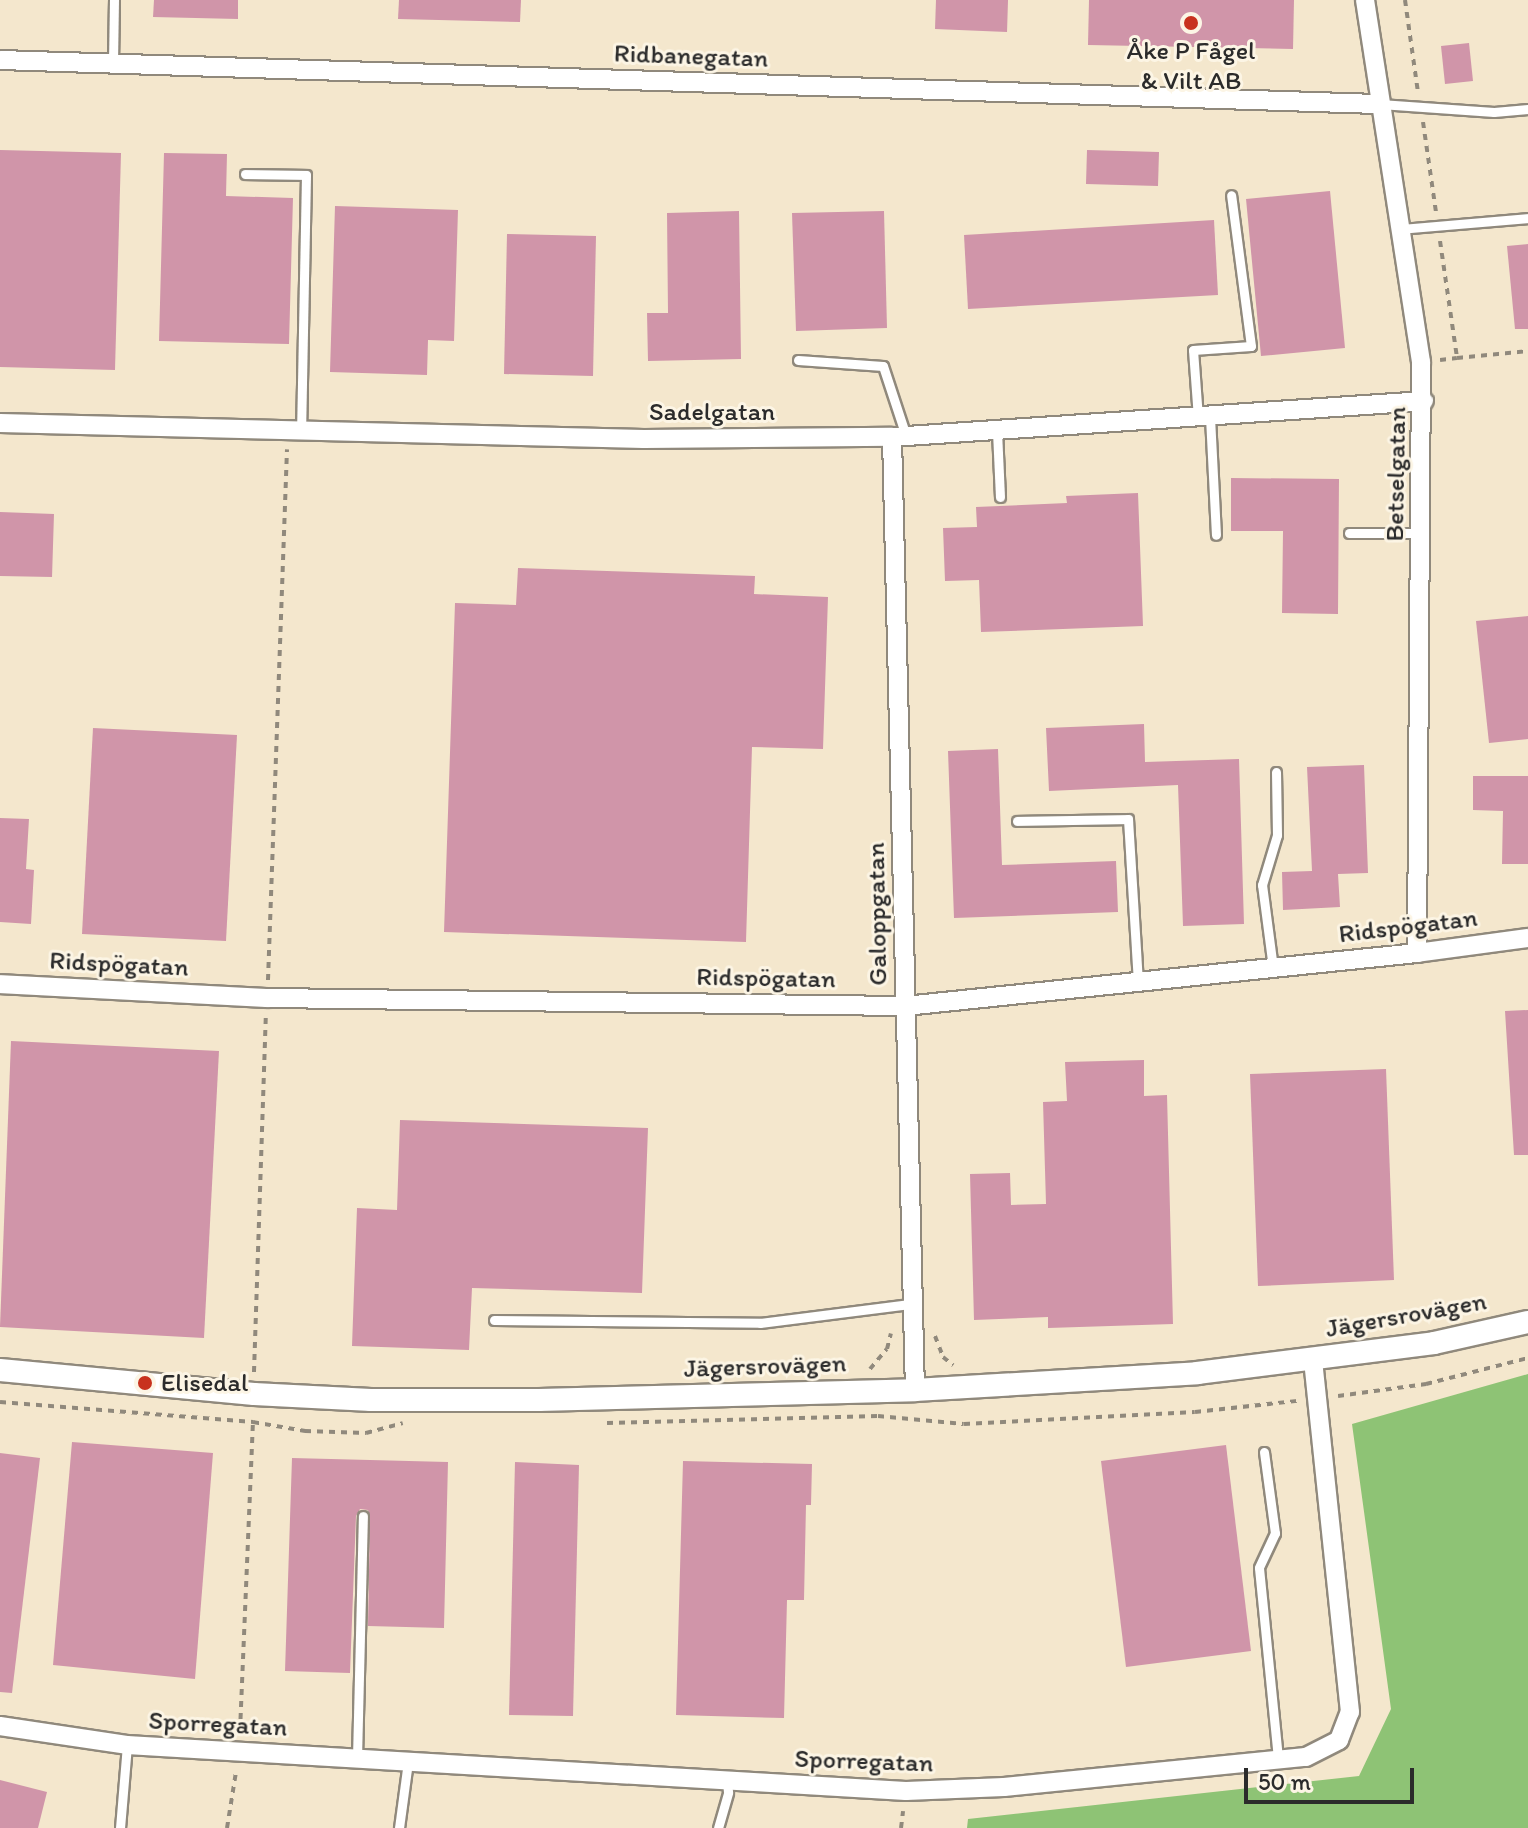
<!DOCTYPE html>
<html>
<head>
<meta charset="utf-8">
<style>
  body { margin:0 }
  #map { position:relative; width:1528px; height:1828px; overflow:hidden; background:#f4e7cd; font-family:Itim,sans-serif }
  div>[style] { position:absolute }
  .green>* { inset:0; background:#8ec375 }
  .building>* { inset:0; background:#d095a9 }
  .path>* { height:4px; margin-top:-2px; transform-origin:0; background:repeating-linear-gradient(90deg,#90897c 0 6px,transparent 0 12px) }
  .roads { filter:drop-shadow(2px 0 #90897c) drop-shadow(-2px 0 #90897c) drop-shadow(0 2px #90897c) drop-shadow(0 -2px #90897c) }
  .service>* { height:9px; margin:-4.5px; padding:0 4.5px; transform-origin:4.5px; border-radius:4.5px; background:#fff }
  .minor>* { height:18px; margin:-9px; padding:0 9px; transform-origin:9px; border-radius:9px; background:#fff }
  .tertiary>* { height:22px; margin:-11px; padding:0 11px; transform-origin:11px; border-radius:11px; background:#fff }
  .dots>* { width:22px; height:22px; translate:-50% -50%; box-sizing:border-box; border:4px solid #fcf5e5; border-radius:50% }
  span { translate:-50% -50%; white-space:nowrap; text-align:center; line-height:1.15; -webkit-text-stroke:6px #fcf5e5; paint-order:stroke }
  .poi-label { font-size:26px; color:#2b2b2b }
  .left { translate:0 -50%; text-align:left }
  .street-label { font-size:26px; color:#2b2b2b }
  .scale { position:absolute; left:1244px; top:1768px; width:170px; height:36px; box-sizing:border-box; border:4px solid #2b2b2b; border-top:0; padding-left:10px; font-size:24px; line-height:28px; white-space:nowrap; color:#2b2b2b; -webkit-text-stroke:6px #fcf5e5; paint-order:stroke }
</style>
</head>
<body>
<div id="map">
  <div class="green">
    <i style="clip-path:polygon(1528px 1374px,1528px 1828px,967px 1828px,968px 1819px,1359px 1776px,1391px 1709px,1352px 1424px)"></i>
  </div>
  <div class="building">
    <i style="clip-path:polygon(154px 0,238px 0,238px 19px,153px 17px)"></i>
    <i style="clip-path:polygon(399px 0,521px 0,520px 22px,398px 19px)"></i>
    <i style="clip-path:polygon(936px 0,1008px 0,1007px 32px,935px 29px)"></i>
    <i style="clip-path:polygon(1089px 0,1294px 0,1293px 49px,1088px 45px)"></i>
    <i style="clip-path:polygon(1469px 43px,1473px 81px,1445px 84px,1441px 46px)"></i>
    <i style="clip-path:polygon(0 150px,121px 153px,115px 370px,0 367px)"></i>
    <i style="clip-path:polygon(1087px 150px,1159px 152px,1158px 186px,1086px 184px)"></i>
    <i style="clip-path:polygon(164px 153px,227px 154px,226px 196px,293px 198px,289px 344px,159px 341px)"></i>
    <i style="clip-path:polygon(1330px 191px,1345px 348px,1261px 356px,1246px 199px)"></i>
    <i style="clip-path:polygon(335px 206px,458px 210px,454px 341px,428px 340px,427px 375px,330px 372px)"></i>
    <i style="clip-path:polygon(739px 211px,741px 359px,648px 361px,647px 313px,668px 313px,667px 213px)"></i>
    <i style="clip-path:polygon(884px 211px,887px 328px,796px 331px,792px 213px)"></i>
    <i style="clip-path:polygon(1214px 220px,1218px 295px,968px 309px,964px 235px)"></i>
    <i style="clip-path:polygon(507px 234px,596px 236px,593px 376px,504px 374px)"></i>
    <i style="clip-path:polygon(1528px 244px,1528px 329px,1515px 329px,1507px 246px)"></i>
    <i style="clip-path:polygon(1231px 478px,1339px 479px,1338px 614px,1282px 613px,1283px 531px,1231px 531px)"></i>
    <i style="clip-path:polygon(1138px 493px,1143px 626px,981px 632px,979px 580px,945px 581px,943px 528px,977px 527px,976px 507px,1067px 503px,1066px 496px)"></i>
    <i style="clip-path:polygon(0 512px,54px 514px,52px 577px,0 576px)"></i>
    <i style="clip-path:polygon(518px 568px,755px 576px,754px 594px,828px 597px,823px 749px,752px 747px,746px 942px,444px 932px,455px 603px,516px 605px)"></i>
    <i style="clip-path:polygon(1528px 616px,1528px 739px,1489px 743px,1476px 621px)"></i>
    <i style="clip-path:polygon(1144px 724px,1145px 762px,1239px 759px,1244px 924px,1183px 926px,1178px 785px,1049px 791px,1046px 728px)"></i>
    <i style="clip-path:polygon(93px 728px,237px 735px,226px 941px,82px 934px)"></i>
    <i style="clip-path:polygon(998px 749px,1002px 865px,1116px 861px,1118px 912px,954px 918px,948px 751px)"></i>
    <i style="clip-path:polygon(1364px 765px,1368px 873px,1338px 874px,1340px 907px,1283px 910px,1282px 872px,1312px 871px,1307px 767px)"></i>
    <i style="clip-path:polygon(1473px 776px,1528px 776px,1528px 864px,1502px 864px,1503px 811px,1473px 810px)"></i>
    <i style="clip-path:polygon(0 818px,29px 819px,26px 869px,34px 870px,31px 924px,0 922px)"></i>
    <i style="clip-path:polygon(1528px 1010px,1528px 1155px,1514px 1155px,1505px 1011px)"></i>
    <i style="clip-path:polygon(11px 1041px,219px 1051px,204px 1338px,0 1327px)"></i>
    <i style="clip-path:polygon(1144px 1060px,1144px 1096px,1167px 1095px,1173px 1324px,1048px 1328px,1048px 1317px,974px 1320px,970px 1174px,1010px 1173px,1011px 1205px,1046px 1204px,1043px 1102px,1067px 1101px,1065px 1062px)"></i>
    <i style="clip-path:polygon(1386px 1069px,1394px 1280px,1258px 1286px,1250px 1074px)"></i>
    <i style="clip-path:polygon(400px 1120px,648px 1128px,642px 1293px,472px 1288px,469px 1350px,352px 1346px,357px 1208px,397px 1210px)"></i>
    <i style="clip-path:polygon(72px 1442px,213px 1453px,195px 1679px,53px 1665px)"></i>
    <i style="clip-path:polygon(1226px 1445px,1251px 1651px,1126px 1667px,1101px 1461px)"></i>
    <i style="clip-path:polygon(0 1453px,40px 1458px,12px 1693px,0 1692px)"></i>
    <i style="clip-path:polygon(292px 1458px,448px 1462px,444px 1628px,368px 1626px,370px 1516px,368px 1510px,360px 1509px,356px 1516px,350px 1673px,285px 1671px)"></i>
    <i style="clip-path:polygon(683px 1461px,812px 1464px,811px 1505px,806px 1505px,804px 1600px,787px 1600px,784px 1718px,676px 1715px)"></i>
    <i style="clip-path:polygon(515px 1462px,579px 1465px,573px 1716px,509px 1715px)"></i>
    <i style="clip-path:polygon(0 1780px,47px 1792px,38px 1828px,0 1828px)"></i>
  </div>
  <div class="path">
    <i style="left:1405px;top:0;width:94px;rotate:82deg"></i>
    <i style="left:1423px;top:122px;width:91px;rotate:81.8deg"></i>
    <i style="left:1440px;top:241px;width:118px;rotate:81.7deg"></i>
    <i style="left:1457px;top:358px;width:71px;rotate:-5.6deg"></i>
    <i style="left:1440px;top:360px;width:17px;rotate:-7deg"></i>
    <i style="left:268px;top:980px;width:531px;rotate:-87.95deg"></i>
    <i style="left:935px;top:1336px;width:22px;rotate:69deg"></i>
    <i style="left:943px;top:1357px;width:13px;rotate:39deg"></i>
    <i style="left:870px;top:1369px;width:26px;rotate:-50deg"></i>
    <i style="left:887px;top:1349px;width:16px;rotate:-76deg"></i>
    <i style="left:254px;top:1372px;width:355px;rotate:-88.1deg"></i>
    <i style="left:1338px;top:1396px;width:89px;rotate:-7.8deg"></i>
    <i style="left:1426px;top:1384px;width:105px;rotate:-14.3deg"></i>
    <i style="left:0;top:1402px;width:254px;rotate:4.5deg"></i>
    <i style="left:253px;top:1422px;width:53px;rotate:9.8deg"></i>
    <i style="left:305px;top:1431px;width:61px;rotate:1.9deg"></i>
    <i style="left:366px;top:1433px;width:38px;rotate:-15deg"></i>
    <i style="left:607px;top:1423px;width:271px;rotate:-1.5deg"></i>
    <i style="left:878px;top:1416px;width:86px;rotate:5.3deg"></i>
    <i style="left:964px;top:1424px;width:231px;rotate:-3deg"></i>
    <i style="left:1195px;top:1412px;width:103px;rotate:-6.2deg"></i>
    <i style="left:240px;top:1731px;width:311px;rotate:-87.6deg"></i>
    <i style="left:227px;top:1828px;width:57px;rotate:-80.9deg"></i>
    <i style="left:901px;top:1828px;width:17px;rotate:-83deg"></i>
  </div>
  <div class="roads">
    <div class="service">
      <i style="left:113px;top:63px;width:63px;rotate:-89.1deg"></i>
      <i style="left:1380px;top:104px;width:114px;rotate:4deg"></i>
      <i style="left:1494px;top:112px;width:34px;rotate:-5deg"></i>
      <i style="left:245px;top:174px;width:61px;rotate:0.9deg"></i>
      <i style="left:306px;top:175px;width:256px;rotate:91.1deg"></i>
      <i style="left:1400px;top:229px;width:128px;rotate:-4.9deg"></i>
      <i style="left:798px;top:360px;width:85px;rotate:4deg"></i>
      <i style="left:883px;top:366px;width:74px;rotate:71.8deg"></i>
      <i style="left:1210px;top:417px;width:118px;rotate:87.1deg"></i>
      <i style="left:1198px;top:418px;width:68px;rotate:-94.2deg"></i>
      <i style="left:1193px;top:350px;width:58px;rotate:-3.9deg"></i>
      <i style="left:1251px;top:346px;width:152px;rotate:-97.5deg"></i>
      <i style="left:997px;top:431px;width:66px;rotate:87.4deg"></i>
      <i style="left:1349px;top:533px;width:73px"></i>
      <i style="left:1017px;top:821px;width:111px;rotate:-1deg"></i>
      <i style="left:1128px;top:819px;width:163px;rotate:86.5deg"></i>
      <i style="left:1273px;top:968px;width:84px;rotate:-97.5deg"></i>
      <i style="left:1262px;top:885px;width:52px;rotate:-73.3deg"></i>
      <i style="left:1277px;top:835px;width:63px;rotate:-90.9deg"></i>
      <i style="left:494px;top:1320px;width:266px;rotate:0.6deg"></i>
      <i style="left:760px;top:1323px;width:151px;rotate:-7.2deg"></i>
      <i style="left:1264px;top:1452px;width:82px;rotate:82.3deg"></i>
      <i style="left:1275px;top:1533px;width:38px;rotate:115deg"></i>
      <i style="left:1259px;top:1568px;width:193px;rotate:84.3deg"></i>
      <i style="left:357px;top:1758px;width:242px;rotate:-88.6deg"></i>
      <i style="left:120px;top:1828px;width:83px;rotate:-85.2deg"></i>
      <i style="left:399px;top:1828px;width:68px;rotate:-82.3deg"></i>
      <i style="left:718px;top:1828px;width:37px;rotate:-74deg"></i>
      <i style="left:728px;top:1792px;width:12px;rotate:-95deg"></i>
    </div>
    <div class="minor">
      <i style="left:1365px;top:0;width:366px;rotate:81.2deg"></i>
      <i style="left:1421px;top:362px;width:591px;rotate:90.39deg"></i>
      <i style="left:0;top:60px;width:1381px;rotate:1.83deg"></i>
      <i style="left:0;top:423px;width:644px;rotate:1.42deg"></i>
      <i style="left:644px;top:439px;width:248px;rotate:-0.5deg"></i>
      <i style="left:892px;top:437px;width:533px;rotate:-3.87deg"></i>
      <i style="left:892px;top:437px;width:953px;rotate:88.62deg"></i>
      <i style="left:0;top:984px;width:267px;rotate:3deg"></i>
      <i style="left:267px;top:998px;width:638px;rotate:0.72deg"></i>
      <i style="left:905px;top:1006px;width:515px;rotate:-5.91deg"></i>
      <i style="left:1417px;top:953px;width:112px;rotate:-7.7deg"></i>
      <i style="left:0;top:1726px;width:128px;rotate:8.5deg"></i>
      <i style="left:127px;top:1745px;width:780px;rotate:3.38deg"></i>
      <i style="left:906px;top:1791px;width:98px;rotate:-2.3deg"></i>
      <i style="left:1004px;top:1787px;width:303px;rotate:-5.7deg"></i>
      <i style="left:1306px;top:1757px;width:37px;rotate:-27deg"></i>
      <i style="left:1339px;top:1740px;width:30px;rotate:-69deg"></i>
      <i style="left:1350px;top:1712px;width:355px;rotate:-96deg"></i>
    </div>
    <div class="tertiary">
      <i style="left:0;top:1370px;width:255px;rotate:5.4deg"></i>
      <i style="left:254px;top:1394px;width:117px;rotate:2.9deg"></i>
      <i style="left:371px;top:1400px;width:168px"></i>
      <i style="left:539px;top:1400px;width:376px;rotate:-1.5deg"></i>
      <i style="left:915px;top:1390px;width:283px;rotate:-3.4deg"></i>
      <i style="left:1197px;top:1373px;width:239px;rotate:-7.2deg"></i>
      <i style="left:1434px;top:1343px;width:96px;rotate:-12.6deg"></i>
    </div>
  </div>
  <div class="dots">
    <i style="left:1191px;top:23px;background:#c8321e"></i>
    <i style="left:145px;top:1383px;background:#c8321e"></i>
  </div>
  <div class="poi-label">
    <span style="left:1191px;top:66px">Åke P Fågel<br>&amp; Vilt AB</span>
    <span class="left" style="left:161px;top:1383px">Elisedal</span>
  </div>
  <div class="street-label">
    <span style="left:691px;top:56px;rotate:2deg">Ridbanegatan</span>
    <span style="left:712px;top:412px">Sadelgatan</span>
    <span style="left:1396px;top:474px;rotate:-89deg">Betselgatan</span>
    <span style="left:877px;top:914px;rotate:-91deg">Galoppgatan</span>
    <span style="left:1408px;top:926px;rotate:-7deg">Ridspögatan</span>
    <span style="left:119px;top:964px;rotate:3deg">Ridspögatan</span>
    <span style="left:766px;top:978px;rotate:1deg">Ridspögatan</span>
    <span style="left:1406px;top:1315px;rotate:-10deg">Jägersrovägen</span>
    <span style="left:765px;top:1366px;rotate:-2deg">Jägersrovägen</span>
    <span style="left:218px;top:1724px;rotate:3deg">Sporregatan</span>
    <span style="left:864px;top:1761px;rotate:2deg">Sporregatan</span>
  </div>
  <div class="scale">50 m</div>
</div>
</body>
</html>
